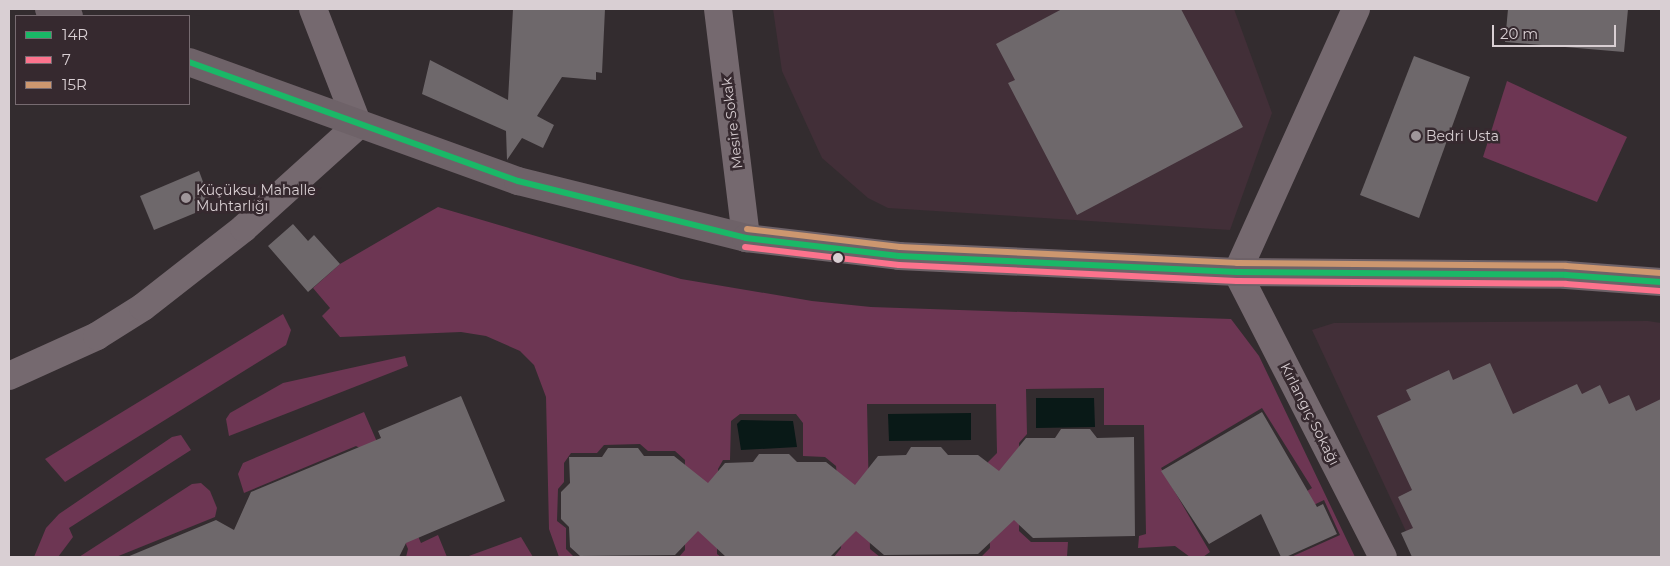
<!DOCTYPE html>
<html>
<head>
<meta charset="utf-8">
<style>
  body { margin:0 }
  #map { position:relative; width:1670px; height:566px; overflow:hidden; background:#332c2f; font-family:Montserrat,sans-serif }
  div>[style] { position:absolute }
  .built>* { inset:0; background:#422f38 }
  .green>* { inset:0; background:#6d3653 }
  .water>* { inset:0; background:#091917 }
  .building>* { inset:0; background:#6e686b }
  .street>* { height:28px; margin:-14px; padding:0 14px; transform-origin:14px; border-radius:14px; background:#75696f }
  .secondary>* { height:28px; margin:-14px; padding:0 14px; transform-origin:14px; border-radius:14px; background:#6e6268 }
  .bus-1>* { height:6px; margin:-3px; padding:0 3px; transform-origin:3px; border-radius:3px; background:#1ab867 }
  .bus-2>* { height:6px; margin:-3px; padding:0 3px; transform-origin:3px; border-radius:3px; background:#fc738d }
  .bus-3>* { height:6px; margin:-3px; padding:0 3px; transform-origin:3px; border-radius:3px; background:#cd976f }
  .dots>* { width:14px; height:14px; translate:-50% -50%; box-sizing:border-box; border:2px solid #36292f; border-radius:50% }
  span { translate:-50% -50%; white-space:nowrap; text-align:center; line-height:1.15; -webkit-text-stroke:5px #36292f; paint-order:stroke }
  .street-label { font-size:14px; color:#d9cfd3 }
  .poi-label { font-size:14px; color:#d9cfd3 }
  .left { translate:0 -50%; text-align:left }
  .frame { position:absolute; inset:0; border:10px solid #d9cfd3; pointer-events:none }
  .legend { position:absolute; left:15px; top:15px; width:175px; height:90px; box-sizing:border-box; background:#36292f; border:1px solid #776b71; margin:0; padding:6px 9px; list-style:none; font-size:15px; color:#d9cfd3 }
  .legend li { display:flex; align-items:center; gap:10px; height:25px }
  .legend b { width:25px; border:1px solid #776b71 }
  .scale { position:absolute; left:1492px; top:25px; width:124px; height:22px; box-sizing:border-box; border:2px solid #d9cfd3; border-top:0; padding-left:6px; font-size:15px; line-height:18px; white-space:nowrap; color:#d9cfd3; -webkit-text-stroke:4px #36292f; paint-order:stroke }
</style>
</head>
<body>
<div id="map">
  <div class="built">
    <i style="clip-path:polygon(773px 9px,1234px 9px,1272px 113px,1230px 230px,888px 208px,868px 198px,822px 158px,782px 71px)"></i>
    <i style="clip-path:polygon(1648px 321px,1661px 323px,1661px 557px,1418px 557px,1312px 330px,1334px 323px)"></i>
  </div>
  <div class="green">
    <i style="clip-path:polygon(1507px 81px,1627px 137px,1597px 202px,1483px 157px)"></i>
    <i style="clip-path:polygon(438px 207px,681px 279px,812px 301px,871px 307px,1231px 319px,1259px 356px,1355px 557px,1291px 557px,1340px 535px,1324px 500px,1268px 527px,1264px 517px,1312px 488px,1262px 408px,1161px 468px,1210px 552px,1203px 557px,1190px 557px,1175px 546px,1138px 548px,1139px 536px,1146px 534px,1144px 425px,1104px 425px,1104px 388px,1026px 389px,1027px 434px,1019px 443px,1019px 531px,1031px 542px,1068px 542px,1067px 557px,981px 557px,990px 548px,988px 462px,997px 453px,996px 404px,867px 404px,870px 549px,880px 557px,834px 557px,841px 548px,842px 529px,836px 466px,825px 457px,803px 456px,803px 423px,796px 414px,740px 414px,731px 421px,730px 460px,723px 460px,718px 469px,717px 554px,721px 557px,679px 557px,685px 550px,685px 460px,675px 451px,648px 451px,640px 444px,604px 445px,597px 453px,571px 453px,564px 463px,564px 482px,558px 489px,557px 521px,566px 528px,566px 549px,574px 557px,559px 557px,549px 529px,546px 397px,534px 365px,520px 351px,486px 336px,461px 332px,340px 337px,322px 316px,330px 308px,313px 288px,340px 264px)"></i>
    <i style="clip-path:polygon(283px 314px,291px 330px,286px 345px,65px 482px,45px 459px)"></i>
    <i style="clip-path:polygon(405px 356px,408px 366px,229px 436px,226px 419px,230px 413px,283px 383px)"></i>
    <i style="clip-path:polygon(364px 412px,421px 543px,438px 535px,447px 557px,406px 557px,408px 549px,369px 453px,356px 446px,244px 493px,238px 474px,243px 463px)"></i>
    <i style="clip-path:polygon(181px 435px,191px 450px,69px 528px,73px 537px,58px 557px,34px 557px,46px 528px,59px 514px,172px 437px)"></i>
    <i style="clip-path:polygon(201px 483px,210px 491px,217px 508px,215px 517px,116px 557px,79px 557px,192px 484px)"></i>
    <i style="clip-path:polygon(521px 537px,533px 557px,466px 557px)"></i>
  </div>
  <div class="water">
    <i style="clip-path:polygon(1094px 398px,1095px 427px,1036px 428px,1036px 398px)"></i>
    <i style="clip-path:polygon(971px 413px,971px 440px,889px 441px,888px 414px)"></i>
    <i style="clip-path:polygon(741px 420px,793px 421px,797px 447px,741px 450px,737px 424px)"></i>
  </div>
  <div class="building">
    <i style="clip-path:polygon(513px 9px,605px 9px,602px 73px,596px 72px,596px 80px,562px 77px,537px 116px,554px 125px,543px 148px,522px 138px,507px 160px,506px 131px,422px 94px,430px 60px,508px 100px)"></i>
    <i style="clip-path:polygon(1062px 9px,1181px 9px,1243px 127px,1077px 215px,1008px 83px,1015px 80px,996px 44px)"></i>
    <i style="clip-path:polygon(1508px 9px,1628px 9px,1624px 52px,1505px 42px)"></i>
    <i style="clip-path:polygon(1414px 56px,1470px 77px,1419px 218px,1360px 195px)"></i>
    <i style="clip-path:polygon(199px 171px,212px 206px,154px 230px,140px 196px)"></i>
    <i style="clip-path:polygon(293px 224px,308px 241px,314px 235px,340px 264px,308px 292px,268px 246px)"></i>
    <i style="clip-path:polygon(1490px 363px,1513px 414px,1577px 384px,1582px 394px,1600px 385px,1609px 404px,1629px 395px,1636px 411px,1661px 399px,1661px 557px,1412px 557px,1401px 533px,1413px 528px,1398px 497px,1412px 490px,1377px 416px,1411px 400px,1406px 390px,1449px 370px,1453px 380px)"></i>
    <i style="clip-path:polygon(461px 396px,505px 501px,406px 543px,399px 557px,127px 557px,216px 520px,234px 530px,251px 492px,381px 438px,378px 431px)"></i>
    <i style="clip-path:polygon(1262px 412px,1317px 507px,1323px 504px,1337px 534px,1286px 557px,1281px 557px,1261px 514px,1209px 544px,1161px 471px)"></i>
    <i style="clip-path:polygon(1061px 429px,1090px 429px,1097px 438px,1134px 437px,1135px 536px,1033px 538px,1014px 520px,978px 554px,884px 555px,856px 531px,830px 557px,726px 557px,698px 531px,675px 555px,580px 556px,570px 547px,569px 527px,561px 519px,561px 492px,570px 483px,569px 457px,602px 457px,608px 448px,638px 448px,644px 456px,674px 456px,708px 483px,725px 463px,753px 462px,759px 454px,789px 454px,797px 462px,826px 462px,855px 485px,878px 456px,906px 455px,911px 447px,941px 447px,948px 455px,978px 455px,999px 471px,1026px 438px,1055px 438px)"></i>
  </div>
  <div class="street">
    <i style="left:718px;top:9px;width:231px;rotate:83deg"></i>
    <i style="left:1356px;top:9px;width:289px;rotate:114.3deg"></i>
    <i style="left:1237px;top:272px;width:320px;rotate:62.9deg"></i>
    <i style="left:9px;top:376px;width:97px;rotate:-24.4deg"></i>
    <i style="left:97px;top:336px;width:54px;rotate:-32.2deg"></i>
    <i style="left:143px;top:307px;width:128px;rotate:-38deg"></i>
    <i style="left:244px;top:228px;width:154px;rotate:-42.1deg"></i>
    <i style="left:358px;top:125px;width:124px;rotate:-111.2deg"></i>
  </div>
  <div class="secondary">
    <i style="left:49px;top:9px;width:21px;rotate:19deg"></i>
    <i style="left:189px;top:62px;width:350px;rotate:19.9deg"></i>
    <i style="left:518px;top:181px;width:235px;rotate:14deg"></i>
    <i style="left:746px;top:238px;width:154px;rotate:6.7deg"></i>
    <i style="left:899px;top:256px;width:338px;rotate:2.7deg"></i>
    <i style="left:1237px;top:272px;width:329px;rotate:0.5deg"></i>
    <i style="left:1566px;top:275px;width:95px;rotate:4.2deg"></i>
  </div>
  <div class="bus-1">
    <i style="left:189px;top:62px;width:350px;rotate:19.9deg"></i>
    <i style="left:518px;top:181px;width:235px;rotate:14deg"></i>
    <i style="left:746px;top:238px;width:154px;rotate:6.7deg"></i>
    <i style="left:899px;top:256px;width:338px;rotate:2.7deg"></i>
    <i style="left:1237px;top:272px;width:329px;rotate:0.5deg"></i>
    <i style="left:1566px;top:275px;width:95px;rotate:4.2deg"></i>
  </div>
  <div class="bus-2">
    <i style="left:745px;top:247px;width:155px;rotate:6.7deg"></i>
    <i style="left:899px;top:265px;width:338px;rotate:2.7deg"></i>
    <i style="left:1237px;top:281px;width:329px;rotate:0.5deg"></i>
    <i style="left:1566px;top:284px;width:94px;rotate:4.3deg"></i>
  </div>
  <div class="bus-3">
    <i style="left:747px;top:229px;width:154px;rotate:6.7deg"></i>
    <i style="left:900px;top:247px;width:337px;rotate:2.7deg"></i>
    <i style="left:1237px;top:263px;width:329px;rotate:0.5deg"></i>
    <i style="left:1566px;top:266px;width:95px;rotate:4.2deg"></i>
  </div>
  <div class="dots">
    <i style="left:1416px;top:136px;background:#9f969a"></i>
    <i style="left:186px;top:198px;background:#9f969a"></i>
    <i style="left:838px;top:258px;background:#d9cfd3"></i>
  </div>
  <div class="street-label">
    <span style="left:732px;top:123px;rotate:-97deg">Mesire Sokak</span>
    <span style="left:1310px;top:414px;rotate:63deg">Kırlangıç Sokağı</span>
  </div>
  <div class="poi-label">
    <span class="left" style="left:1426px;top:136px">Bedri Usta</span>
    <span class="left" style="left:196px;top:198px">Küçüksu Mahalle<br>Muhtarlığı</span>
  </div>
  <div class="frame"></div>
  <ul class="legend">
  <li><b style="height:6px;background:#1ab867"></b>14R</li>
  <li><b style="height:6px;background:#fc738d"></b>7</li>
  <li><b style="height:6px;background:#cd976f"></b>15R</li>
  </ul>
  <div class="scale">20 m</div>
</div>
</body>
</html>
